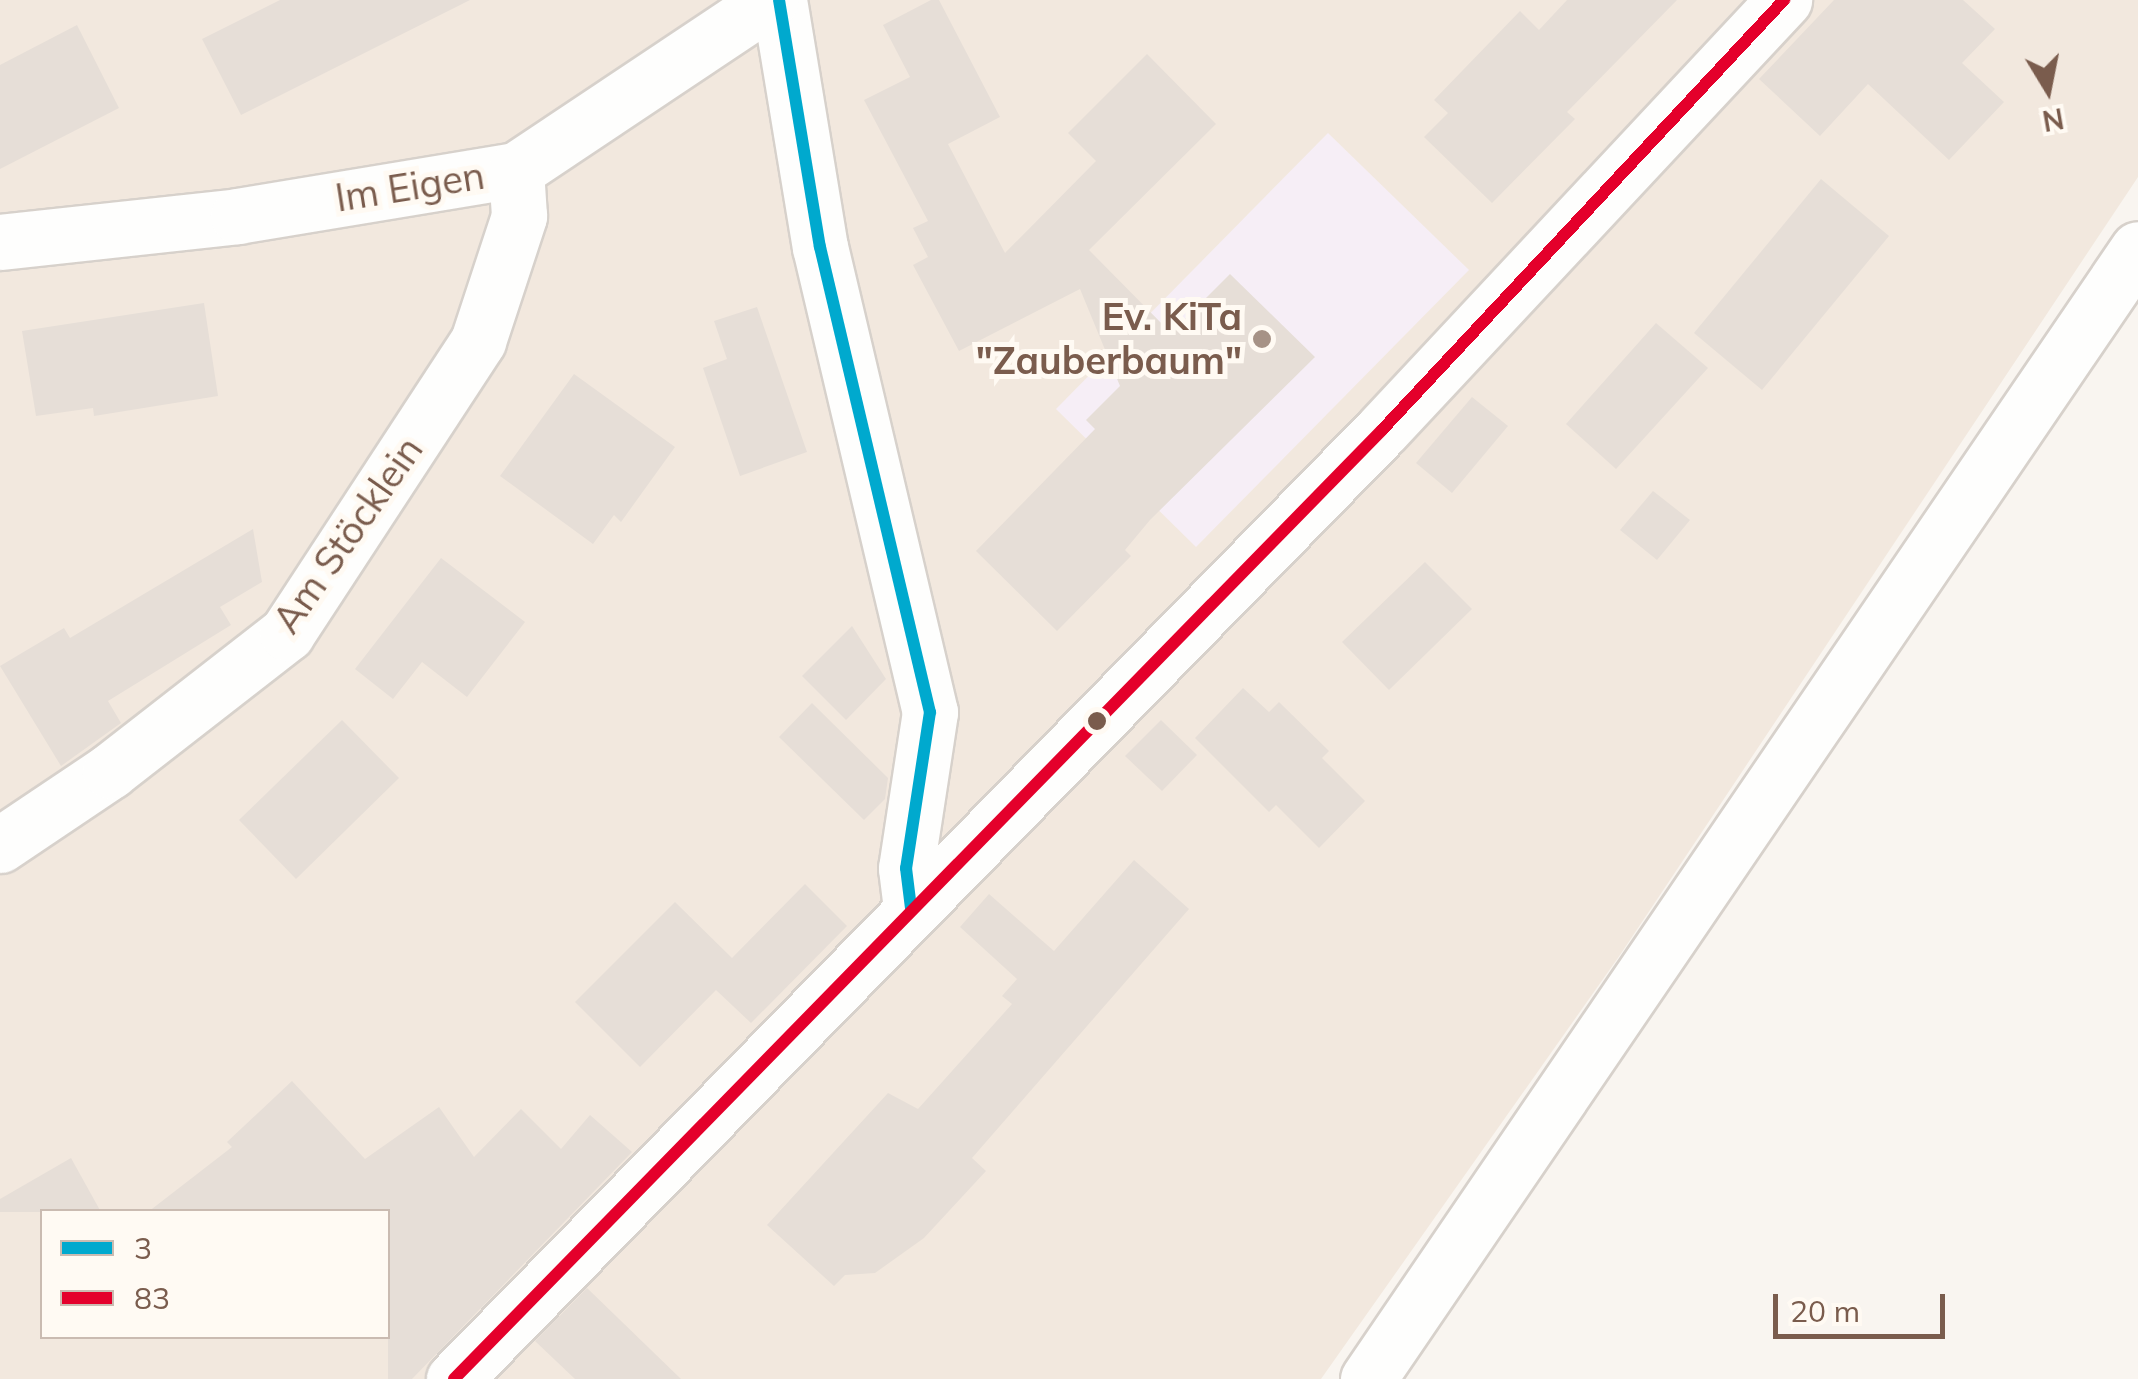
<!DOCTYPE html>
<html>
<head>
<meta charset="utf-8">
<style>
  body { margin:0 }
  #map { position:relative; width:2138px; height:1379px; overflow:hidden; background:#f9f5f0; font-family:Mulish,sans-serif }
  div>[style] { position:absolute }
  .residential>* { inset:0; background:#f2e8de }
  .education>* { inset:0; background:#f6eef6 }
  .building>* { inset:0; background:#e6ded7 }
  .roads { filter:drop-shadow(2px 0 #d7d1cb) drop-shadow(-2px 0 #d7d1cb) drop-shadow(0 2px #d7d1cb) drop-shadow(0 -2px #d7d1cb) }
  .street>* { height:55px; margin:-27.5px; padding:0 27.5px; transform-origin:27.5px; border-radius:27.5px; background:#fefefd }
  .secondary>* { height:55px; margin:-27.5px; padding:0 27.5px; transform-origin:27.5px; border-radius:27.5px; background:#fefefd }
  .bus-1>* { height:12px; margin:-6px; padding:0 6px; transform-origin:6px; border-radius:6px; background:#00a9ce }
  .bus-2>* { height:12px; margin:-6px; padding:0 6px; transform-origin:6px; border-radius:6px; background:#e4002b }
  .dots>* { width:28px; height:28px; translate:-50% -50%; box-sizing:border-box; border:5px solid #fffaf3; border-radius:50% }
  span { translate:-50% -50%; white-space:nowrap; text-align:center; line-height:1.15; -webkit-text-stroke:10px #fffaf3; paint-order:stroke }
  .street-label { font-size:38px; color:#7a5c4d }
  .poi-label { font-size:38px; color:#7a5c4d; font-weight:700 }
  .right { translate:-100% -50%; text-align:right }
  .legend { position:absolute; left:40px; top:1209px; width:350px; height:130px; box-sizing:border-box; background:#fffaf3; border:2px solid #cabbb1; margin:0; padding:12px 18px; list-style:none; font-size:30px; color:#7a5c4d }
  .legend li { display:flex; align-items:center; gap:20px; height:50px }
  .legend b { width:50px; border:2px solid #cabbb1 }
  .north { position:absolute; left:1998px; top:40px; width:100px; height:100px; -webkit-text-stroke:8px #fffaf3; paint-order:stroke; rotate:170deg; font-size:28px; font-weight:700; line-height:40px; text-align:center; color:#7a5c4d }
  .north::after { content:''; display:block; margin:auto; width:35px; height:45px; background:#7a5c4d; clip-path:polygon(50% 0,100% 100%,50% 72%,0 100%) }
  .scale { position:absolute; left:1773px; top:1294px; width:172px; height:45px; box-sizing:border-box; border:5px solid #7a5c4d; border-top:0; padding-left:12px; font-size:30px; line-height:35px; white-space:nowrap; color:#7a5c4d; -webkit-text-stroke:8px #fffaf3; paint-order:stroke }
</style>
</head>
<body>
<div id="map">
  <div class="residential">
    <i style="clip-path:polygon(evenodd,0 0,2138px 0,2138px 177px,1620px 955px,1321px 1379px,0 1379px,0 0,42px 1212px,388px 1212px,388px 1336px,42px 1336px,42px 1212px)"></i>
  </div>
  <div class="education">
    <i style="clip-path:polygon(1328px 133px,1469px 270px,1196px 547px,1056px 409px)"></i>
  </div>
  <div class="building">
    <i style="clip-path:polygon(280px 0,470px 0,241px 115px,202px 39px)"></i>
    <i style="clip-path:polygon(931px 0,939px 0,1000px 117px,948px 144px,1005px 253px,1096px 161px,1068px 133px,1147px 54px,1216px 124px,1089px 250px,1171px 333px,1230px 274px,1315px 357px,1150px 520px,1125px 550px,1131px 556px,1057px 631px,976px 551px,1095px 429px,1086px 420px,1120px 386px,1080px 289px,959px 351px,913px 265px,928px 257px,913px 228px,928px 221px,864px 100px,910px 77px,883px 25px)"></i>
    <i style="clip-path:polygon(1567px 0,1677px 0,1567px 112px,1575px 119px,1492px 203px,1424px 137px,1448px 113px,1434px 100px,1520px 11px,1539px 30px)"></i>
    <i style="clip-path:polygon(1834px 0,1963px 0,1995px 29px,1962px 63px,2004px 102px,1949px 160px,1868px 84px,1820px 136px,1759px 79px)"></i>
    <i style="clip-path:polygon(77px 25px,119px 108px,0 169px,0 65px)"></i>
    <i style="clip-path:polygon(1821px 179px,1889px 236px,1762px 390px,1694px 333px)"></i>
    <i style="clip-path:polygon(204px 303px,218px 396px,94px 416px,93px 408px,36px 416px,22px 331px)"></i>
    <i style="clip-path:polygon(757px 307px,807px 452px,740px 476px,703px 368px,727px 359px,714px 321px)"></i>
    <i style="clip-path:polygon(1656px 323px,1708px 368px,1616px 469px,1566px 424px)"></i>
    <i style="clip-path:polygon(574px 374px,675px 447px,621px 522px,614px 515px,593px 544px,500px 476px)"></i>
    <i style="clip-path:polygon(1472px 397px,1508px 426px,1452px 493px,1416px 463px)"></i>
    <i style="clip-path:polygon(1653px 491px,1690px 520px,1657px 560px,1620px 530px)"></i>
    <i style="clip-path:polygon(253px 529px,262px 582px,220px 607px,231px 625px,108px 701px,121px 723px,61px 766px,0 666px,64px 628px,70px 638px)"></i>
    <i style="clip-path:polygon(441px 558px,525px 622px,467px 697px,422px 662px,393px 699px,355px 669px)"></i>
    <i style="clip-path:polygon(1425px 562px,1472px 609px,1389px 690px,1342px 642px)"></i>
    <i style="clip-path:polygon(852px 626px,886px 679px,846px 720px,802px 676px)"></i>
    <i style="clip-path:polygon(1243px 688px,1269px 712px,1279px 702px,1329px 751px,1322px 758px,1365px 801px,1319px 848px,1276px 805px,1269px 812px,1195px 738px)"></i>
    <i style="clip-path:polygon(812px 703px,888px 778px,885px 799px,864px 820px,779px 737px)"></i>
    <i style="clip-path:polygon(342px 720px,399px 778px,296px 879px,239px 820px)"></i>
    <i style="clip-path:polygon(1161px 720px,1197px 755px,1162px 791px,1125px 756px)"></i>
    <i style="clip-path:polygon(1134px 860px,1189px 909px,972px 1158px,986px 1171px,924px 1238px,875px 1273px,845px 1275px,834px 1286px,767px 1225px,888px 1093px,918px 1109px,1012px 1004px,1002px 996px,1017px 979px,960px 927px,989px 894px,1054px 951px)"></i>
    <i style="clip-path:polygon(805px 884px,847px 926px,751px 1023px,716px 990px,640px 1067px,575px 1002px,675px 902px,732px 958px)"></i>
    <i style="clip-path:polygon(292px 1081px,365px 1159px,439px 1107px,474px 1157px,521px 1109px,561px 1149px,590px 1115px,632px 1152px,412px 1379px,388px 1379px,388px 1212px,148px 1212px,232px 1147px,227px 1142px)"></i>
    <i style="clip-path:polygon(71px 1158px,101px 1212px,0 1212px,0 1199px)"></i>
    <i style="clip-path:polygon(587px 1288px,681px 1379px,575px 1379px,535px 1341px)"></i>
  </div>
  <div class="roads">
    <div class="street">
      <i style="left:779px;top:0;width:250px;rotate:80.6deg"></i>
      <i style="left:820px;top:247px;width:478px;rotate:76.7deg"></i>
      <i style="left:930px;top:712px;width:158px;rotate:98.7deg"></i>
      <i style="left:906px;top:868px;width:40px;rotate:82.9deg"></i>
      <i style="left:0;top:242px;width:239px;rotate:-6.2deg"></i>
      <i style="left:238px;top:216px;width:282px;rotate:-9.4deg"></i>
      <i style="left:516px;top:170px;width:306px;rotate:-33.7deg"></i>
      <i style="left:0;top:845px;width:133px;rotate:-33.9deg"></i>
      <i style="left:110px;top:771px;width:224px;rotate:-37.9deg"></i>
      <i style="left:287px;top:633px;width:349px;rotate:-56.8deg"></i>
      <i style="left:478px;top:341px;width:132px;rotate:-71.8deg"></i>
      <i style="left:519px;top:216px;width:46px;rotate:-93.7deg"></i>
      <i style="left:454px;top:1379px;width:1327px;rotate:-45.64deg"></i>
      <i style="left:1382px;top:430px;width:589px;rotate:-46.93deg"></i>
    </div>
    <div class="secondary">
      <i style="left:1368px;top:1379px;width:1367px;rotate:-55.73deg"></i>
    </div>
  </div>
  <div class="bus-1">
    <i style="left:779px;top:0;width:250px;rotate:80.6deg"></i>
    <i style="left:820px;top:247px;width:478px;rotate:76.7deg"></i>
    <i style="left:930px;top:712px;width:158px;rotate:98.7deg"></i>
    <i style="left:906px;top:868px;width:40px;rotate:82.9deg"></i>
  </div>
  <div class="bus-2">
    <i style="left:454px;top:1379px;width:1327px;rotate:-45.64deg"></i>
    <i style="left:1382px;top:430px;width:589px;rotate:-46.93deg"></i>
  </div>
  <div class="dots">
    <i style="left:1262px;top:339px;background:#a69286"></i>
    <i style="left:1097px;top:721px;background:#7a5c4d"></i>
  </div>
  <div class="street-label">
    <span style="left:410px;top:187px;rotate:-9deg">Im Eigen</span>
    <span style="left:348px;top:535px;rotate:-55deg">Am Stöcklein</span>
  </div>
  <div class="poi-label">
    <span class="right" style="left:1242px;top:339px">Ev. KiTa<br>"Zauberbaum"</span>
  </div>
  <ul class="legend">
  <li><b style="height:12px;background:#00a9ce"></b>3</li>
  <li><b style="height:12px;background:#e4002b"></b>83</li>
  </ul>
  <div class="north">N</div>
  <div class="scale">20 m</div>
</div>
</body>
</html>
